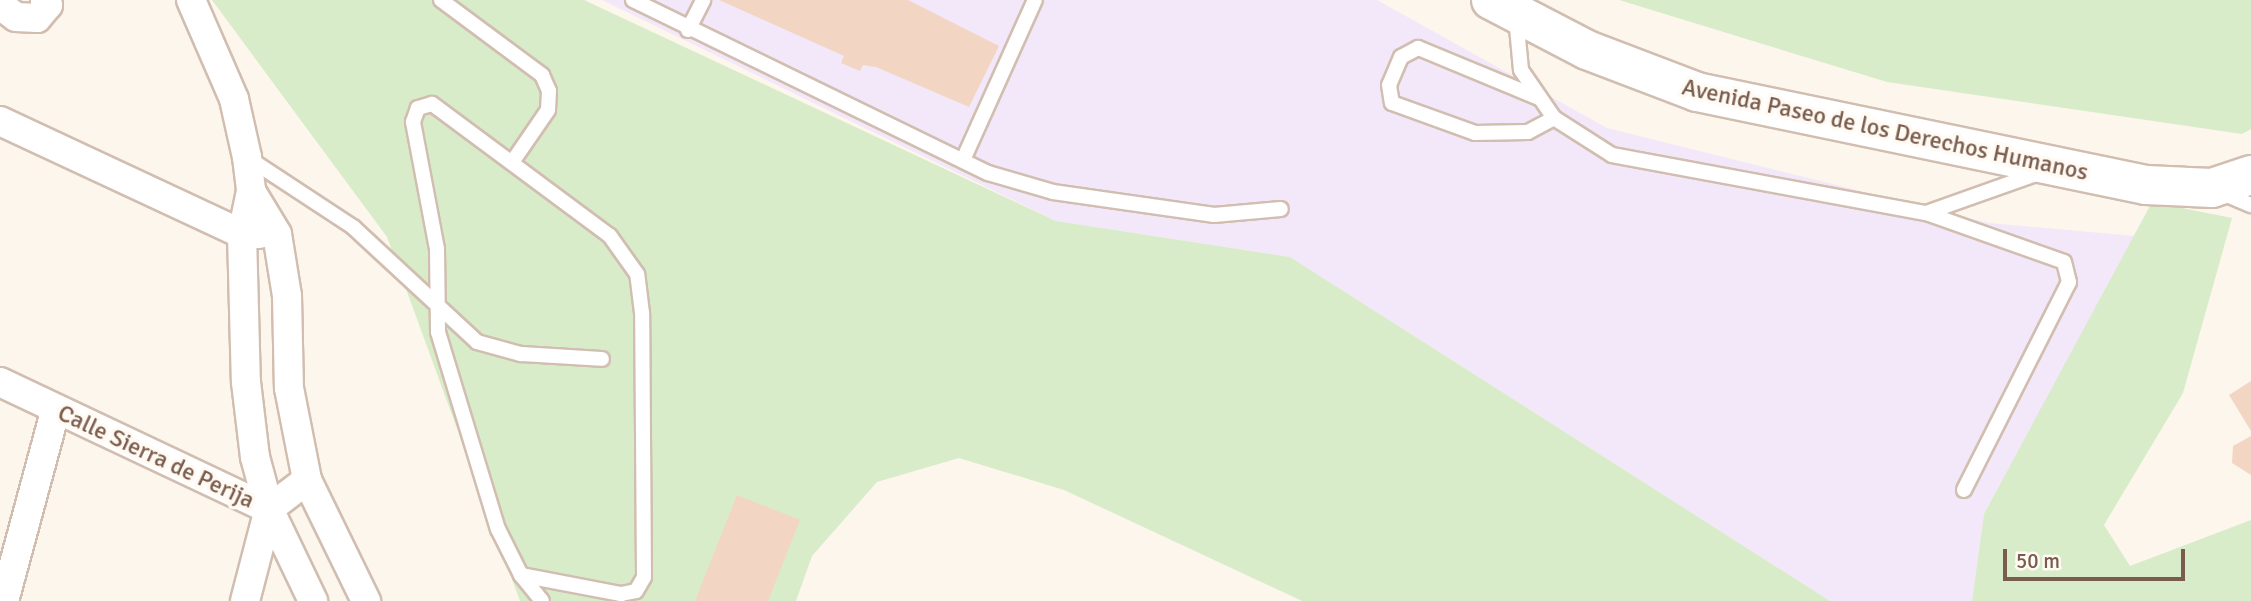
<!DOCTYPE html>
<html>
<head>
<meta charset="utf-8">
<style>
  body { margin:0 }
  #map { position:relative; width:2251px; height:601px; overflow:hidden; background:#fdf6ec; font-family:Signika,sans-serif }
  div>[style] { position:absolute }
  .education>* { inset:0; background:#f3e8fa }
  .green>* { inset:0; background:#d8ecc9 }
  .building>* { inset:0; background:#f3d5c3 }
  .roads { filter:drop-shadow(2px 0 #d1beb0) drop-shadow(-2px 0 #d1beb0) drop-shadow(0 2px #d1beb0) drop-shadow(0 -2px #d1beb0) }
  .lane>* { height:14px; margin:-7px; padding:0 7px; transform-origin:7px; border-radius:7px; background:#fff }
  .street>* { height:28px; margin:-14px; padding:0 14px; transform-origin:14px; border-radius:14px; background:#fff }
  .secondary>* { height:38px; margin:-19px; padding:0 19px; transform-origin:19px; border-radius:19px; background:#fff }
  span { translate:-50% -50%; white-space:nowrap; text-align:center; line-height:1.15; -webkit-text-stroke:7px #fffaf3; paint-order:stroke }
  .street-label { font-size:24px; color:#7a5c4d }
  .scale { position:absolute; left:2003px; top:549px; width:182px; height:32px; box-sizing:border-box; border:4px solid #7a5c4d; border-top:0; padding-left:9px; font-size:21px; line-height:24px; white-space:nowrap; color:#7a5c4d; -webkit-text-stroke:5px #fffaf3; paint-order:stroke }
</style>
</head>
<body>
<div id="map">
  <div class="education">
    <i style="clip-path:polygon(602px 0,1377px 0,1607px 128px,1989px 223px,2135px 236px,1984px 514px,1972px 601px,1830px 601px,1290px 257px,1056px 221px)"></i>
  </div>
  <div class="green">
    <i style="clip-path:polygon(212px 0,584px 0,1056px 221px,1290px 257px,1830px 601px,1302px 601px,1064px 490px,959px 458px,877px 482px,812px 556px,796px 601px,520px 601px,387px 237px)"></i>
    <i style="clip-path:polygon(1619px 0,2251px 0,2251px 129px,2242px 134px,1887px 82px)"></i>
    <i style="clip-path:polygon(2152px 202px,2232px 218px,2183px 393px,2104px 525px,2130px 566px,2251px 520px,2251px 601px,1972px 601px,1984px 514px)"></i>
  </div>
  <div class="building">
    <i style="clip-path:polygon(719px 0,908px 0,999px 46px,969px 107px,876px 67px,863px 65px,860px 71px,841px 63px,844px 56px)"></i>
    <i style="clip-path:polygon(2251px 381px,2251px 431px,2229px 395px)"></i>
    <i style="clip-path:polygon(2251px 436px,2251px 475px,2232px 463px,2233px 446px)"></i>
    <i style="clip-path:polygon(737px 495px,800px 520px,768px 601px,695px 601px)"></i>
  </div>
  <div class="roads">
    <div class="lane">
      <i style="left:441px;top:0;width:126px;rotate:36.6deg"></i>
      <i style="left:542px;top:75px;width:17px;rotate:66deg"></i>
      <i style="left:549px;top:91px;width:19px;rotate:93deg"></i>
      <i style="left:548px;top:110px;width:62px;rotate:124.5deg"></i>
      <i style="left:633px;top:0;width:395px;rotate:26deg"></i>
      <i style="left:988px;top:173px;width:68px;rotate:16.3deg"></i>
      <i style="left:1053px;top:192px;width:163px;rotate:8.1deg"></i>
      <i style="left:1214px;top:215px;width:67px;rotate:-5.1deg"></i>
      <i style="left:1516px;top:17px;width:53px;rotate:84.6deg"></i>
      <i style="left:1521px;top:70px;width:58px;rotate:55.5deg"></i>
      <i style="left:1554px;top:118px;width:69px;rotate:32.5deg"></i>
      <i style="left:1612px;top:155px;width:319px;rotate:10.5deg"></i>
      <i style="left:1926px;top:213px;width:120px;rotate:-19.5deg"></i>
      <i style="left:688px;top:30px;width:34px;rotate:-63deg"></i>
      <i style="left:1539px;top:98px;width:131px;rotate:-157.5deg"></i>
      <i style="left:1418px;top:48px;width:19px;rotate:152deg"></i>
      <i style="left:1401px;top:57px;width:30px;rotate:113deg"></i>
      <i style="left:1389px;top:85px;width:18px;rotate:81deg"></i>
      <i style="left:1392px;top:103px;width:88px;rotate:19.9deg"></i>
      <i style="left:1475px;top:133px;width:53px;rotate:-1.1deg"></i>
      <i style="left:1528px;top:132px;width:30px;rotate:-28deg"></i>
      <i style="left:248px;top:158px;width:126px;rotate:33.3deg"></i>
      <i style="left:353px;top:227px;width:169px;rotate:42.8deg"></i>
      <i style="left:477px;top:342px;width:46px;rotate:15.3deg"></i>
      <i style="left:521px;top:354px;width:81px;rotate:3.5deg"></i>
      <i style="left:963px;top:160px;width:175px;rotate:-65.8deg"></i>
      <i style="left:2220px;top:192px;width:34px;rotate:23deg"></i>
      <i style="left:1926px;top:213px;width:146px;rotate:19.5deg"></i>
      <i style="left:2064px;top:262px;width:21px;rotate:76deg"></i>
      <i style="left:2069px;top:282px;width:233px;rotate:116.8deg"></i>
      <i style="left:521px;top:575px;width:102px;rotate:10.8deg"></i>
      <i style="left:621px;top:594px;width:15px;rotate:-11deg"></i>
      <i style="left:636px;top:591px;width:16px;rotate:-60deg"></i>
      <i style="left:644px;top:577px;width:264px;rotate:-90.4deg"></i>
      <i style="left:642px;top:313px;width:39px;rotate:-97deg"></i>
      <i style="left:637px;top:274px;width:47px;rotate:-125.4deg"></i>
      <i style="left:610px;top:236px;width:222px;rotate:-143.4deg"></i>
      <i style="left:432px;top:104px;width:15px;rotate:164deg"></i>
      <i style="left:418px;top:108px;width:15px;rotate:110deg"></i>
      <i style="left:413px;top:122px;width:129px;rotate:79.3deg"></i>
      <i style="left:437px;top:249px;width:83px;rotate:89.3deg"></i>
      <i style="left:438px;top:332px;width:206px;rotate:73.1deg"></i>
      <i style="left:498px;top:529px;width:51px;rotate:63.4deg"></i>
      <i style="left:521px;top:575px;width:33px;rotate:51deg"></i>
    </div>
    <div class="street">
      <i style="left:191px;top:0;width:108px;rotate:66.5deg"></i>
      <i style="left:234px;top:99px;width:59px;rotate:77.4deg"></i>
      <i style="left:247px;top:157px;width:34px;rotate:83deg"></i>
      <i style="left:251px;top:191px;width:44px;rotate:101.8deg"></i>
      <i style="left:242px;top:234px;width:148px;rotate:88.5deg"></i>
      <i style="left:246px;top:382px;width:76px;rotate:83.2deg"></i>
      <i style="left:255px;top:457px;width:54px;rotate:74.9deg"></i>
      <i style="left:269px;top:509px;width:102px;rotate:64.4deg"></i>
      <i style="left:0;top:5px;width:20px;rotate:37deg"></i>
      <i style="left:16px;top:17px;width:21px;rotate:3deg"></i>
      <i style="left:37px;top:18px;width:17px;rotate:-50deg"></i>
      <i style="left:48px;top:5px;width:6px;rotate:-121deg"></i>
      <i style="left:0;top:121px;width:267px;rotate:25deg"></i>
      <i style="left:242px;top:234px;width:17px"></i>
      <i style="left:251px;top:191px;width:50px;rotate:58.8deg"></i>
      <i style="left:277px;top:234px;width:63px;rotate:80.8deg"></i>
      <i style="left:287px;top:296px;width:92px;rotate:88.8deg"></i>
      <i style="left:289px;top:388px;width:94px;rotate:78.9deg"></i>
      <i style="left:307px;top:480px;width:135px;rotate:64deg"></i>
      <i style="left:0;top:382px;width:297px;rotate:25.3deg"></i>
      <i style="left:269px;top:509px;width:48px;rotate:-37.3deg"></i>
      <i style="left:4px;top:601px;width:196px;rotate:-74.9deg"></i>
      <i style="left:245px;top:601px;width:95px;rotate:-75.4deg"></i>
    </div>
    <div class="secondary">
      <i style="left:1491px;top:0;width:108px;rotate:27.5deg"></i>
      <i style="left:1587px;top:50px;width:118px;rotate:20.9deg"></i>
      <i style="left:1697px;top:92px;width:459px;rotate:11.7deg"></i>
      <i style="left:2146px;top:185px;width:66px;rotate:2.6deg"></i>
      <i style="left:2212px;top:188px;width:41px;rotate:-18.4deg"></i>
    </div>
  </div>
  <div class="street-label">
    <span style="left:1885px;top:130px;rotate:12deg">Avenida Paseo de los Derechos Humanos</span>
    <span style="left:156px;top:457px;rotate:25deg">Calle Sierra de Perija</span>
  </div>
  <div class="scale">50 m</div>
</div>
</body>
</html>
